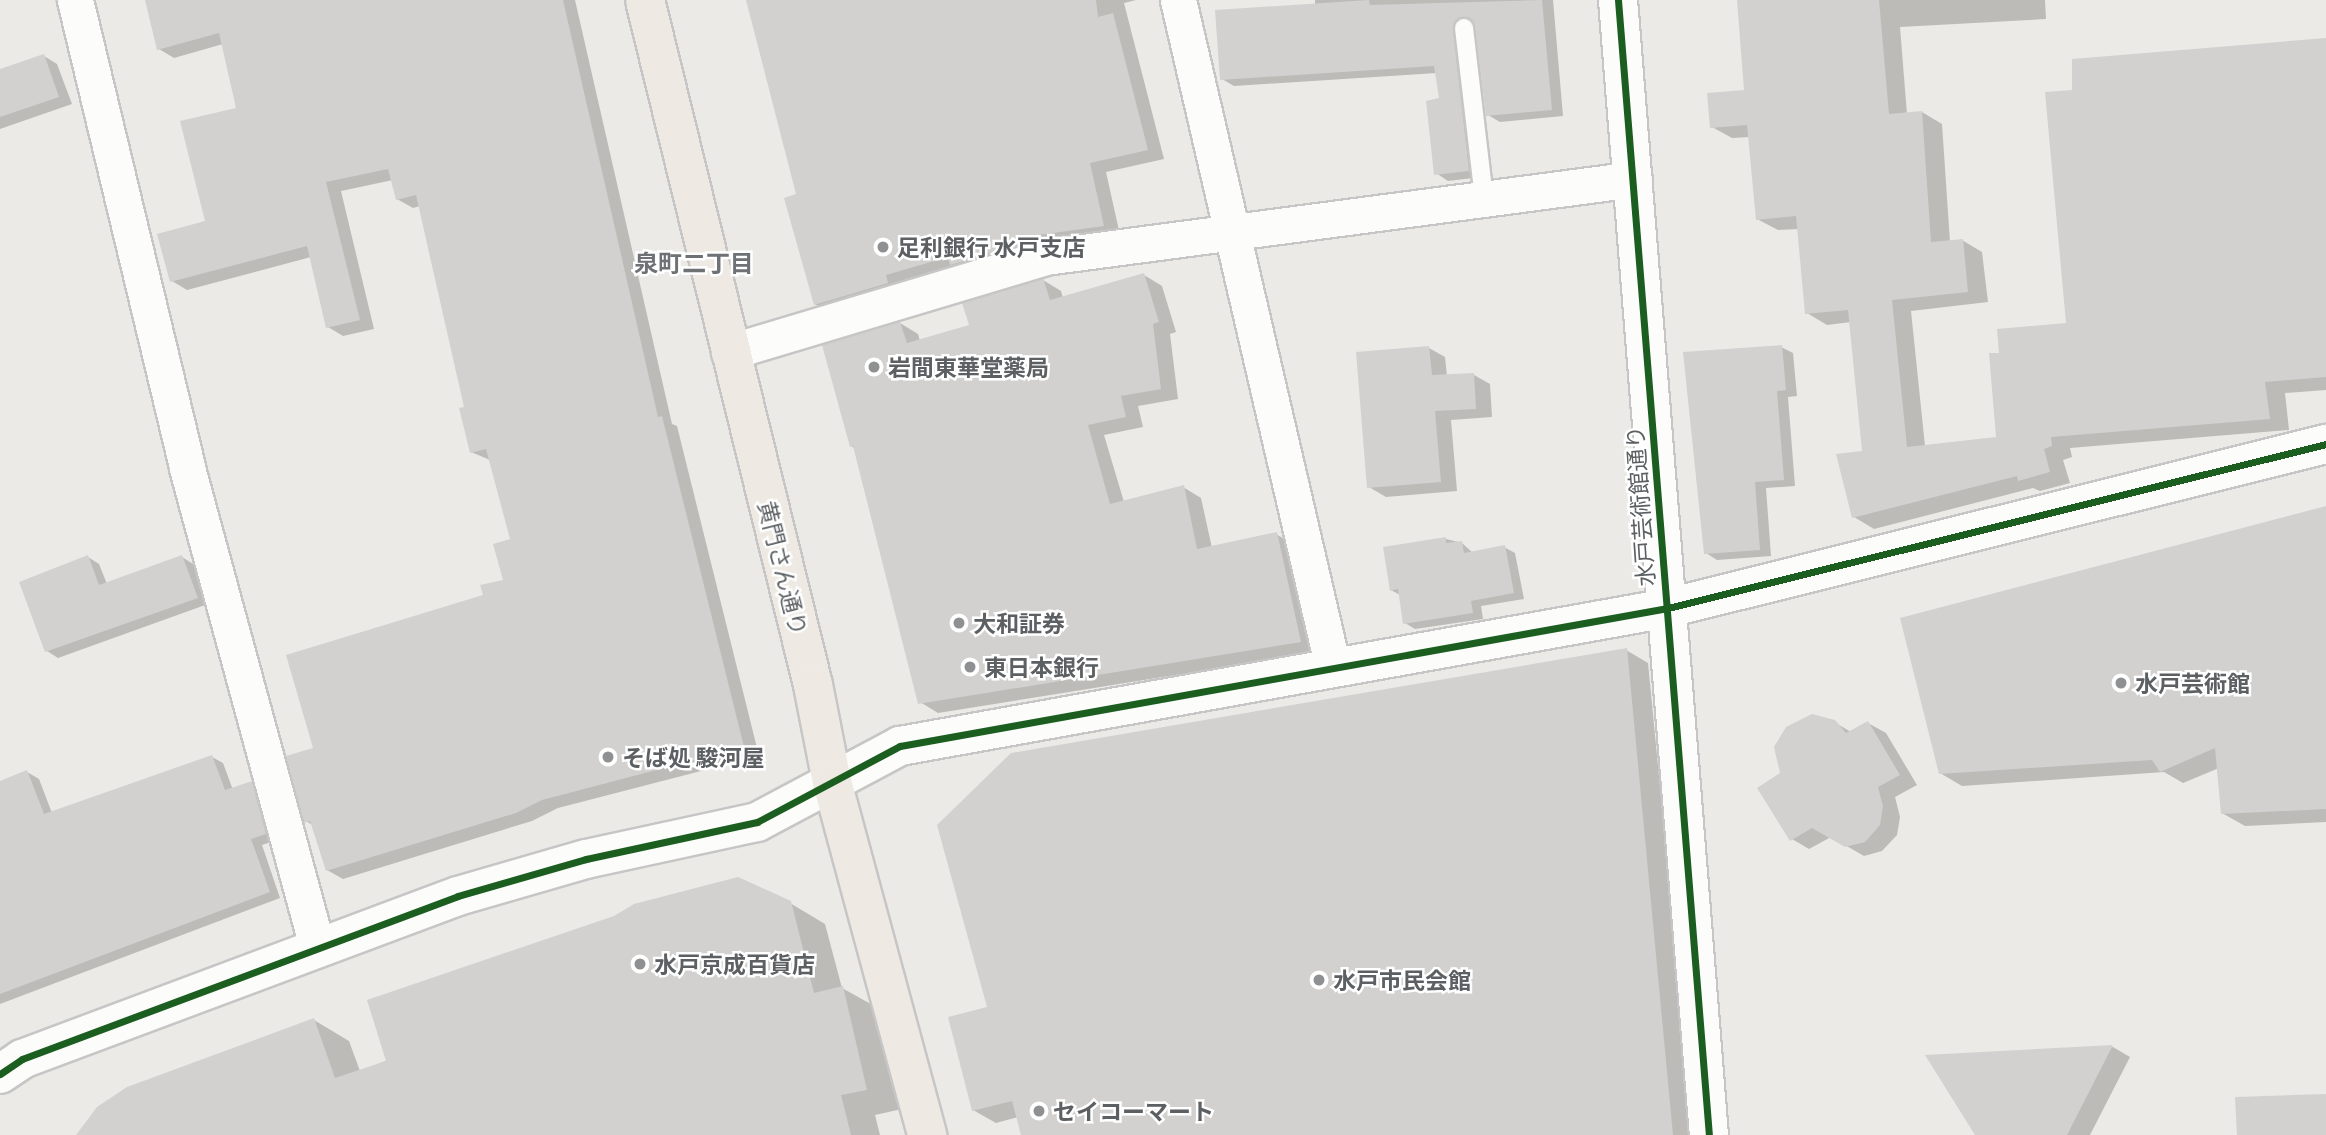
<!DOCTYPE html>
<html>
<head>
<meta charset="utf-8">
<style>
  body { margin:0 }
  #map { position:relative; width:2326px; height:1135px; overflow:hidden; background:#ebeae7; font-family:Manrope,"Noto Sans JP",sans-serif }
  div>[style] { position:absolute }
  .shadow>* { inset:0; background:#0003 }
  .building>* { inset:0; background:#d2d1cf }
  .roads { filter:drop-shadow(2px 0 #c6c6c6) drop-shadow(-2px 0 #c6c6c6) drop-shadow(0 2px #c6c6c6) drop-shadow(0 -2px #c6c6c6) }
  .lane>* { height:18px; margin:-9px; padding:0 9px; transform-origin:9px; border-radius:9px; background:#fcfcfb }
  .street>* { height:35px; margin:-17.5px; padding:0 17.5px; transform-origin:17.5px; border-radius:17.5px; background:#fcfcfb }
  .secondary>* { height:38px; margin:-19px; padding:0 19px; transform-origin:19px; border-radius:19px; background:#fcfcfb }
  .highway>* { height:38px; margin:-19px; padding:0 19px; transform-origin:19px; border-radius:19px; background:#eeeae3 }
  .cycleway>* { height:7px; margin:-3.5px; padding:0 3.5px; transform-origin:3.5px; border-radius:3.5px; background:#1b5e20 }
  .dots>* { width:19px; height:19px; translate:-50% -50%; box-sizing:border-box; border:4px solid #fff; border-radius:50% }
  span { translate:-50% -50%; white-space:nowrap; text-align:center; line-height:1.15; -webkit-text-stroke:5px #fff; paint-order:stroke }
  .poi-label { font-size:23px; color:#5c6063; font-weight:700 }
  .left { translate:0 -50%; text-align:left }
  .street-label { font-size:23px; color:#5c6063 }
  .neighbourhood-label { font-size:24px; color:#6e7275; font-weight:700 }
</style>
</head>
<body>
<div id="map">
  <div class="shadow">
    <i style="clip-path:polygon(147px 0,575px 0,672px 424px,677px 426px,759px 756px,558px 808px,532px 821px,343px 879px,327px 870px,314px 826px,306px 821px,315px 749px,505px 581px,512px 541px,490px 460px,471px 452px,466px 408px,420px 206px,413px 208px,397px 199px,393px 180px,341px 191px,374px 329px,343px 336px,328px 327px,311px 257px,187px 290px,172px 281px,207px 222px,238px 109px,223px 44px,174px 58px,159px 49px)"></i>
    <i style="clip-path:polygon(748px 0,1136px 0,1124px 3px,1164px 159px,1106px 172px,1120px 235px,832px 314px,815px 304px,798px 196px)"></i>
    <i style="clip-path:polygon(1315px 0,1553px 0,1563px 116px,1500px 122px,1488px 115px,1476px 24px,1470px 25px,1481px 177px,1448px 181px,1436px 173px,1441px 99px,1437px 73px,1234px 86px,1222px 79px,1315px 6px)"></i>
    <i style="clip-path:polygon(1738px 0,2045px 0,2046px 19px,1900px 27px,1907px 114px,1922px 112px,1942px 124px,1950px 242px,1962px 240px,1982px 252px,1988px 302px,1911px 311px,1925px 446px,1998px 439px,2001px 355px,2068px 325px,2074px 91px,2326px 39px,2326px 390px,2285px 393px,2289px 430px,2070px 448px,2072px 457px,2063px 460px,2070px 483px,2040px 491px,2033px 488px,1874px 529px,1854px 517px,1864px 453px,1851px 322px,1827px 325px,1807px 313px,1799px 229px,1778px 230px,1757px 219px,1750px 137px,1732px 138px,1712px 127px,1746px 92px)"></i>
    <i style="clip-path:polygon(44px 56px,57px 64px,72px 104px,0 129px,0 71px)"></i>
    <i style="clip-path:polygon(1144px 275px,1162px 286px,1176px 332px,1170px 334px,1178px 399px,1138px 406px,1143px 427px,1104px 435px,1124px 502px,1183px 487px,1201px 498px,1212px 548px,1276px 534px,1294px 545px,1318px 652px,938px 713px,920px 702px,856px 449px,851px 446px,900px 323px,918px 334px,920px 341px,971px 326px,1043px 280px,1061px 291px,1063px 298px)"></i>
    <i style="clip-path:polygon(1781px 347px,1793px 353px,1797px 396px,1788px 397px,1795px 486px,1766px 488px,1771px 556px,1717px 560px,1706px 553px)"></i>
    <i style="clip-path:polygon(1429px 348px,1445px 357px,1447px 376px,1474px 375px,1490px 384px,1492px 417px,1451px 420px,1457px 491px,1386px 497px,1369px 487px)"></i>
    <i style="clip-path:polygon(2326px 508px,2326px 822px,2245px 826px,2222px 813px,2219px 768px,2183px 783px,2164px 772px,1962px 786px,1940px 773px)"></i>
    <i style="clip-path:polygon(1446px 539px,1462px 543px,1473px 553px,1504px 547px,1515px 553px,1524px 599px,1481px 606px,1483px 619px,1415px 629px,1405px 623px,1400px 595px,1391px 590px)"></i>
    <i style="clip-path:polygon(88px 557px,99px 564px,107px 584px,182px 557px,193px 564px,208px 604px,58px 658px,47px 651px)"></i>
    <i style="clip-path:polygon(1626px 650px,1648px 663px,1694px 1135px,1023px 1135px,1018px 1117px,996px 1123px,973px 1110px,989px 1008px)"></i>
    <i style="clip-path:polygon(1834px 722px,1851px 732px,1868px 723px,1886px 733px,1917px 785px,1895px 797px,1900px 817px,1897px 835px,1882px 851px,1864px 856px,1831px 837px,1809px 849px,1792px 839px,1782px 774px)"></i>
    <i style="clip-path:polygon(212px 757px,223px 763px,233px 790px,251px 783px,263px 790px,277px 840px,262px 845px,280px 898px,0 1004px,0 783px,27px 772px,39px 779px,52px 813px)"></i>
    <i style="clip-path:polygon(790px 903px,825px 924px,842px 988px,878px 1008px,902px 1109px,875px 1115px,880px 1135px,85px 1135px,314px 1020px,349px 1041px,360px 1071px)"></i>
    <i style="clip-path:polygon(2113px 1047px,2130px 1057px,2090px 1135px,1977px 1135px,1928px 1056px)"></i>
  </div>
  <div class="building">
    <i style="clip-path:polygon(145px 0,563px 0,658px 417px,662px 416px,744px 747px,542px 800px,516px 813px,326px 871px,310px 821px,304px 823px,286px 756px,313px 748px,286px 655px,483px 595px,480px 585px,503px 580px,493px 544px,510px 539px,486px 449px,470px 453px,459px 408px,464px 407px,416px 195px,396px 200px,388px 169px,326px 182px,360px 320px,326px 328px,307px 246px,170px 282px,157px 234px,205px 221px,180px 121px,236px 108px,219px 33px,157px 50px)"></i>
    <i style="clip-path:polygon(746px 0,1096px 0,1098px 17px,1113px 13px,1148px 150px,1090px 163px,1104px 226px,1031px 236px,1032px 240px,950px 265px,948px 257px,886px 275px,888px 283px,814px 305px,784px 198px,796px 194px)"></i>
    <i style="clip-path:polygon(1369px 0,1370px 5px,1542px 0,1552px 110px,1486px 116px,1475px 27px,1463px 17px,1453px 29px,1469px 171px,1434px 175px,1426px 101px,1439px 98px,1434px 66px,1220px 80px,1215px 10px)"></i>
    <i style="clip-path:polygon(1737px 0,1879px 0,1889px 114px,1922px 111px,1931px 242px,1963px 239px,1968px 292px,1892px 300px,1907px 447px,1996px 437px,1989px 353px,1999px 353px,1997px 329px,2066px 323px,2045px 92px,2072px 90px,2072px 59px,2326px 38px,2326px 377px,2265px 382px,2270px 419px,2051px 437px,2052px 446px,2044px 449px,2050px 472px,2018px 481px,2017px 476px,1852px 518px,1836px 454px,1862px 451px,1848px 310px,1805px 314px,1796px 216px,1756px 220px,1747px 125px,1710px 128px,1707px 93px,1744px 90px)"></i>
    <i style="clip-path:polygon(44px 54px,59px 97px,0 117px,0 69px)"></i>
    <i style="clip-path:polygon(1144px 273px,1159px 322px,1153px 324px,1161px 389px,1121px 396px,1126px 417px,1088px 425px,1110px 504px,1184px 485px,1197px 549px,1277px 532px,1301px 642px,918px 704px,853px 446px,850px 447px,822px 345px,900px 322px,907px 343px,969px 325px,962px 303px,1043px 278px,1050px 300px)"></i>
    <i style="clip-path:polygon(1782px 345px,1786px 390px,1777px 391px,1784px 480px,1755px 482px,1760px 550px,1704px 554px,1683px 352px)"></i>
    <i style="clip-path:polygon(1429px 346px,1432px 375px,1474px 373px,1476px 409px,1435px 411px,1441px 482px,1367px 488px,1356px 352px)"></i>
    <i style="clip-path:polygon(2326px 506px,2326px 809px,2221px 814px,2215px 748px,2160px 772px,2152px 760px,1939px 774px,1900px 618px)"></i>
    <i style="clip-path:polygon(1446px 537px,1446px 543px,1462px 541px,1464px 553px,1505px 545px,1514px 593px,1471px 601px,1473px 613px,1403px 624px,1398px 589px,1390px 591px,1383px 547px)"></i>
    <i style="clip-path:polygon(88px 555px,99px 585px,182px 555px,198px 598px,45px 652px,19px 582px)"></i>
    <i style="clip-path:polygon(1627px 648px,1673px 1135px,1021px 1135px,1012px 1101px,972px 1111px,948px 1017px,987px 1007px,937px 825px,1011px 753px)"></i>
    <i style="clip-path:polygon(1812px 714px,1835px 720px,1846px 733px,1868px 721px,1900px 775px,1878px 787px,1883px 806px,1880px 825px,1865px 842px,1845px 847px,1812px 828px,1790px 841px,1757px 788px,1780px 773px,1774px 747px,1786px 727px)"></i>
    <i style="clip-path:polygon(212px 755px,225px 790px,252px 781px,266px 834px,251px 839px,270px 892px,0 994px,0 781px,27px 770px,44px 814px)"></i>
    <i style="clip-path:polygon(738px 877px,791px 901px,814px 993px,843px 986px,867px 1090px,841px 1095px,851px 1135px,76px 1135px,97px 1107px,127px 1087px,314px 1018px,335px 1078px,386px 1061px,367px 1000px,614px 916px,634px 904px)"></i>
    <i style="clip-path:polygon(2113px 1045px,2067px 1135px,1975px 1135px,1925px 1055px)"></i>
    <i style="clip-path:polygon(2326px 1094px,2326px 1135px,2237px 1135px,2235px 1097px)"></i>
  </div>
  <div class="roads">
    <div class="lane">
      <i style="left:1464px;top:28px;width:170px;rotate:83.3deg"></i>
    </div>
    <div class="street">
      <i style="left:75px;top:0;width:481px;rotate:76.5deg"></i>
      <i style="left:187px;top:468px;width:494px;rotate:74.8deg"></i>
      <i style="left:1178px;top:0;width:686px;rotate:76.94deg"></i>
      <i style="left:729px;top:352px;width:330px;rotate:-16.7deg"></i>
      <i style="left:1045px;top:257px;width:594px;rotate:-7.54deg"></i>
    </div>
    <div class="secondary">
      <i style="left:1618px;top:0;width:1139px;rotate:85.42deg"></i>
      <i style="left:0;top:1074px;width:27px;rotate:-34deg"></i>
      <i style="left:22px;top:1059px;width:465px;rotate:-20.5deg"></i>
      <i style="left:458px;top:896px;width:133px;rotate:-16.1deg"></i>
      <i style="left:586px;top:859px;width:175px;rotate:-12.2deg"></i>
      <i style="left:757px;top:822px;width:162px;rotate:-28deg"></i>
      <i style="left:900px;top:746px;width:780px;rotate:-10.19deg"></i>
      <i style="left:1668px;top:608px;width:678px;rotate:-14deg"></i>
    </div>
    <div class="highway">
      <i style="left:645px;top:0;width:705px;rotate:76.22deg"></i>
      <i style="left:813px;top:685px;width:99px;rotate:78.9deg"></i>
      <i style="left:832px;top:782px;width:366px;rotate:74.9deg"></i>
    </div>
  </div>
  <div class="cycleway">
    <i style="left:1618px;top:0;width:1139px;rotate:85.42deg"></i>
    <i style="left:0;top:1074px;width:27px;rotate:-34deg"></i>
    <i style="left:22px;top:1059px;width:465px;rotate:-20.5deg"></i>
    <i style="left:458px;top:896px;width:133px;rotate:-16.1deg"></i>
    <i style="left:586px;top:859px;width:175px;rotate:-12.2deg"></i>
    <i style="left:757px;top:822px;width:162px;rotate:-28deg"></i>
    <i style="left:900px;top:746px;width:780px;rotate:-10.19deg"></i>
    <i style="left:1668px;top:608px;width:678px;rotate:-14deg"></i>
  </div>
  <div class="dots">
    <i style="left:883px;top:247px;background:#8e9091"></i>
    <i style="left:874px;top:367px;background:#8e9091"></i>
    <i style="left:959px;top:623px;background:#8e9091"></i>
    <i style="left:970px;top:667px;background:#8e9091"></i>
    <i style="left:2121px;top:683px;background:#8e9091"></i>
    <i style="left:608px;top:757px;background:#8e9091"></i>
    <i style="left:640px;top:964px;background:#8e9091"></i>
    <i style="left:1319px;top:980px;background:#8e9091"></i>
    <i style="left:1039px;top:1111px;background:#8e9091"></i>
  </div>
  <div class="poi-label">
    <span class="left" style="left:897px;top:247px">足利銀行 水戸支店</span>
    <span class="left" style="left:888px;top:367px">岩間東華堂薬局</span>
    <span class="left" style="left:973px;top:623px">大和証券</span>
    <span class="left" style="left:984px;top:667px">東日本銀行</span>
    <span class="left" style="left:2135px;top:683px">水戸芸術館</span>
    <span class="left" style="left:622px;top:757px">そば処 駿河屋</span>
    <span class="left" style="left:654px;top:964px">水戸京成百貨店</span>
    <span class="left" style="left:1333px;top:980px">水戸市民会館</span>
    <span class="left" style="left:1053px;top:1111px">セイコーマート</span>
  </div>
  <div class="street-label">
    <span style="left:1640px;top:506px;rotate:-94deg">水戸芸術館通り</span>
    <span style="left:783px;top:568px;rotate:76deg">黄門さん通り</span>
  </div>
  <div class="neighbourhood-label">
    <span style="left:694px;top:263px">泉町二丁目</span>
  </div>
</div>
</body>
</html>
